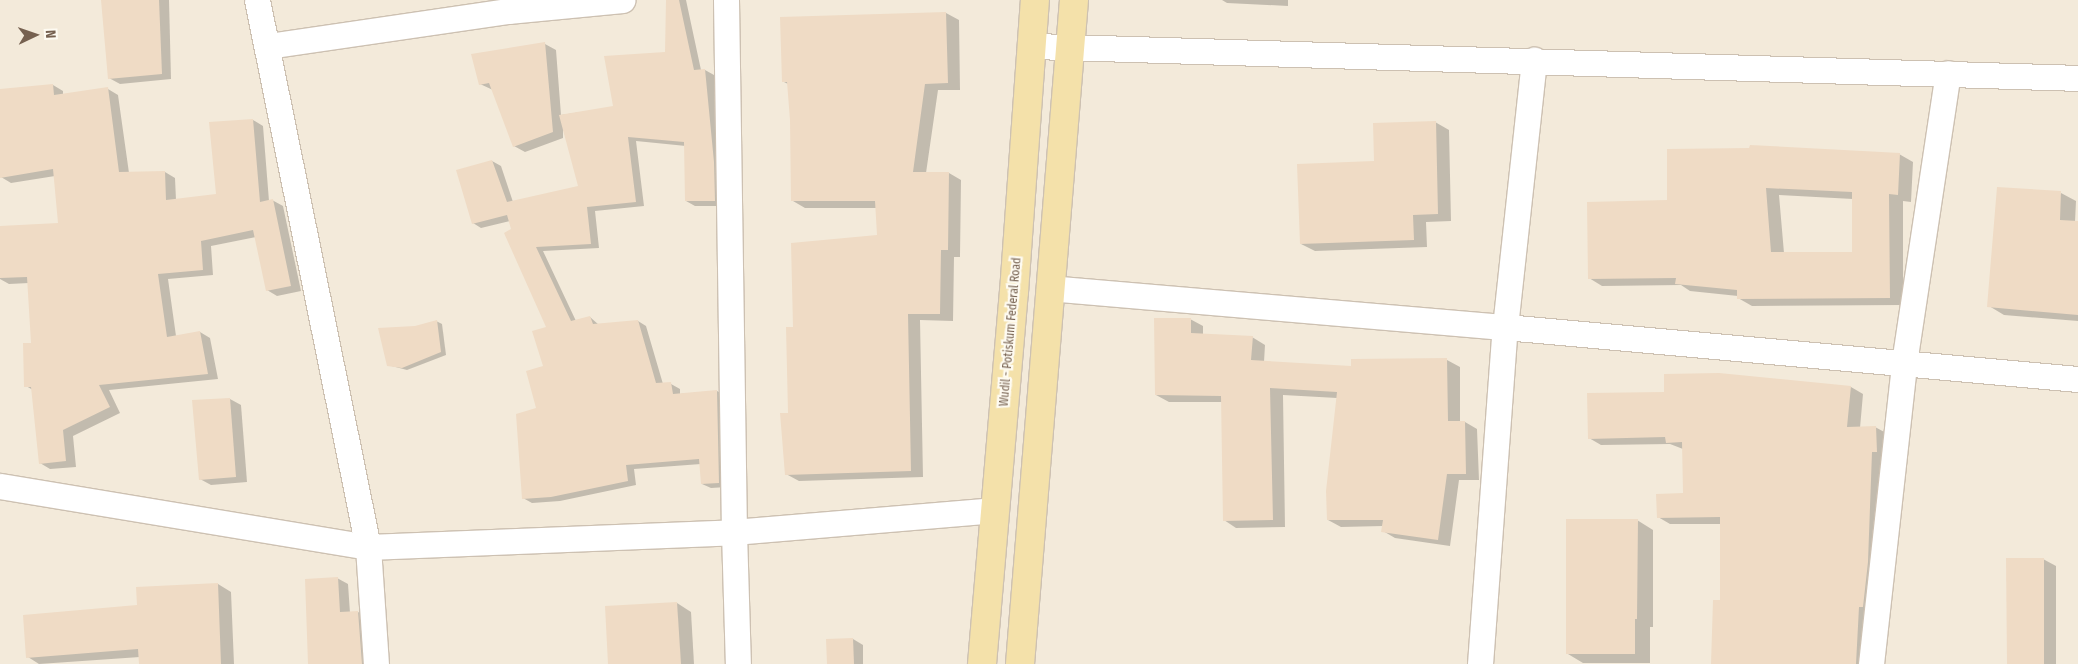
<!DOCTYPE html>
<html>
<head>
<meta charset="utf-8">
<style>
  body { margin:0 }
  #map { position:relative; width:2078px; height:664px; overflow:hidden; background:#fbf7ec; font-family:"Fira Sans Condensed",sans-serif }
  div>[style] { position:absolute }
  .residential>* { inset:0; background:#f3eada }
  .shadow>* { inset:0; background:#0003 }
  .building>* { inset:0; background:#efdbc5 }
  .roads { filter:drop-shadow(1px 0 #cdc1b2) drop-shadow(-1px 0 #cdc1b2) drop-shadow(0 1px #cdc1b2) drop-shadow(0 -1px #cdc1b2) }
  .minor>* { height:25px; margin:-12.5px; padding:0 12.5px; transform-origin:12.5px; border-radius:12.5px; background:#fff }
  .primary>* { height:28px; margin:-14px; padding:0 14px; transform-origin:14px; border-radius:14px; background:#f4e1aa }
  span { translate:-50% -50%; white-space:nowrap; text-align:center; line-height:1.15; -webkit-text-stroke:4.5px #fefbf2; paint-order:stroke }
  .street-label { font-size:12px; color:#766150 }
  .north { position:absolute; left:10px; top:10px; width:50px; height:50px; -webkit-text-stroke:4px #fefbf2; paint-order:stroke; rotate:87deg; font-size:14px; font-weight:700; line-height:20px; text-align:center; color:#766150 }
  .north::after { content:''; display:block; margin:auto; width:18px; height:22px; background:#766150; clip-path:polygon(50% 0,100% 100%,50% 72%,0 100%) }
</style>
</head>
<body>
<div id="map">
  <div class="residential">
    <i style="clip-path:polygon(0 0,2078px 0,2078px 664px,0 664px)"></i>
  </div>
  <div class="shadow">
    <i style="clip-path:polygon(103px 0,169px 0,171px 79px,120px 84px,109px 78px)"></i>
    <i style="clip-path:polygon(667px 0,686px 0,701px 70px,705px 70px,714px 75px,722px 167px,723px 206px,695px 206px,686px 201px,686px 146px,636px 141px,644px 206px,595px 211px,599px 248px,543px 251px,576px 321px,590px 317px,599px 325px,638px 321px,646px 326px,663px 384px,671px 384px,680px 389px,680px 394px,717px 391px,726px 396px,727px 487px,711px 488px,702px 484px,701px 464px,634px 469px,636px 485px,560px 501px,532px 503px,523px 498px,545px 367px,548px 328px,510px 221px,481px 228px,473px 223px,492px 161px,501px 166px,513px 202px,580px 187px,563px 128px,563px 138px,525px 152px,514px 146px,493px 90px,480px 84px,545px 44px,556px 50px,561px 115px,615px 107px,667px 54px)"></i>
    <i style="clip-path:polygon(1222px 0,1288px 0,1288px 6px,1227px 3px)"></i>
    <i style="clip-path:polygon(946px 13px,959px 20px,960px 90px,938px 90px,926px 173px,949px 173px,961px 180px,960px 257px,954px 257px,953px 321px,920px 320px,923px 477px,799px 481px,786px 474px,794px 328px,878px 237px,877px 208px,805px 208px,793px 201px,791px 120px,788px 84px,784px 82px,781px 18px)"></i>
    <i style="clip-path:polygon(53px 85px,63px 91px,63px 95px,108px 89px,118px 95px,129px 173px,165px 172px,175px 178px,176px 200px,217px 195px,253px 120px,263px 126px,269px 201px,272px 200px,283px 206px,301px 291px,277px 296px,267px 290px,256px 237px,211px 246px,213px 275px,168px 279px,176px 336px,200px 332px,210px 338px,218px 379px,109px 390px,120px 413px,73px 436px,76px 467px,50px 469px,40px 463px,33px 390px,26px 386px,32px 344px,29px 283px,9px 284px,0 279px,0 228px,59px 224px,55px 176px,11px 183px,1px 177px,0 91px)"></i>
    <i style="clip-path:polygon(1435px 122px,1449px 130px,1451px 221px,1426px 222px,1427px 247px,1315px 251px,1301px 244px,1375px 162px)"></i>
    <i style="clip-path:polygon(evenodd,1899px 154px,1913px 162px,1911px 202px,1903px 201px,1903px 305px,1752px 306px,1738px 298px,1738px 296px,1690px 291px,1681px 285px,1602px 286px,1589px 278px,1668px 201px,1899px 154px,1779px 195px,1853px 199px,1853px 253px,1784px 253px,1779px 195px)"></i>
    <i style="clip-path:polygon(2061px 193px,2076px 201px,2075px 222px,2078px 222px,2078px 321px,2004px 315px,1989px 306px)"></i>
    <i style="clip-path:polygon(1190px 319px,1203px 326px,1203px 335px,1252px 337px,1265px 345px,1264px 362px,1352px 367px,1352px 360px,1447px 360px,1460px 367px,1460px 422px,1465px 422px,1477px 429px,1479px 480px,1459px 480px,1450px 546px,1395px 538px,1383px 531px,1383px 526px,1341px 527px,1328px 520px,1337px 398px,1283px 395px,1285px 527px,1236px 528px,1224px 520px,1222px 402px,1169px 402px,1156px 395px)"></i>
    <i style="clip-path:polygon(436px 321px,442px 324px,446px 355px,407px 370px,388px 365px,415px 328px)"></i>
    <i style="clip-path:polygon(1851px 387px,1863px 394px,1860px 428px,1875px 427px,1888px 434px,1868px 664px,1713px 664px,1721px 601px,1721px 524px,1670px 524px,1658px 517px,1684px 494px,1683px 449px,1670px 444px,1601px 445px,1589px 438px)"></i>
    <i style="clip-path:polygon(230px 399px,241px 405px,247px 482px,211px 485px,200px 479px)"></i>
    <i style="clip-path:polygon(1637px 520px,1653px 530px,1653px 627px,1650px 627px,1650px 663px,1583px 663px,1568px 654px)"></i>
    <i style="clip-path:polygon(2043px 559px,2056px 566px,2056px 664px,2008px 664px)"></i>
    <i style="clip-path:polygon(337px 578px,348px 584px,350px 613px,358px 612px,369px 619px,372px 664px,310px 664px)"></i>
    <i style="clip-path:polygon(218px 584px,231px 592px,234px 664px,140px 664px,140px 657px,39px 664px,28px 657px,138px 606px)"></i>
    <i style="clip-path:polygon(677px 603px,691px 612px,694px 664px,609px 664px)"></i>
    <i style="clip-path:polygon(853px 639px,863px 645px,863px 664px,828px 664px)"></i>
  </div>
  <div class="building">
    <i style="clip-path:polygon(101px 0,159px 0,162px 74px,108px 79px)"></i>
    <i style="clip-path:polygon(666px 0,679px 0,694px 70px,705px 69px,714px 162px,715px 201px,685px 201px,684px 142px,628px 137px,636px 202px,587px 207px,591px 244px,536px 247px,571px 321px,590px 316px,593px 324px,638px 320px,656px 383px,671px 382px,673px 394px,717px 390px,719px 483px,701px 484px,699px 459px,626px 465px,628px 481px,551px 497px,522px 499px,516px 414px,536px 408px,526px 371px,543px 366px,532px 331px,546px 327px,504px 233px,511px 229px,507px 215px,472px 224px,456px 170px,492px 160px,507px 202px,578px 186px,559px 115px,613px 106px,604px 56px,665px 52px)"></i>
    <i style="clip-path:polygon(946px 12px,948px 83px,925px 84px,913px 172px,949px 172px,948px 250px,941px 250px,940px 314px,908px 314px,911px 471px,785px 475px,780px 413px,788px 413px,786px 327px,793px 327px,791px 243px,877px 235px,875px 201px,791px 201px,790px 120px,787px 82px,782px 82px,780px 17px)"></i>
    <i style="clip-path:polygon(545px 42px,553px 132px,513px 147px,489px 83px,479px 85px,471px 54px)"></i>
    <i style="clip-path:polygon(53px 84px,54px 95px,108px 87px,119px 172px,165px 171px,166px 200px,216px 194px,209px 122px,253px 119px,260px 202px,273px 199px,291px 286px,266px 291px,253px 230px,201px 241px,203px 270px,158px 274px,167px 337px,200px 331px,208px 374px,99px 385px,110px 407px,63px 430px,66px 461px,39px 464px,31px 387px,24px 387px,23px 343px,31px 343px,27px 277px,0 278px,0 226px,58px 223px,53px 169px,0 178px,0 89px)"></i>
    <i style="clip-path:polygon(1436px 121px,1438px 214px,1413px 215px,1414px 240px,1300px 244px,1297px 164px,1374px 161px,1373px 123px)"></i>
    <i style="clip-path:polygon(evenodd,1750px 145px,1900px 153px,1898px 195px,1889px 194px,1890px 298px,1737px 299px,1737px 290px,1675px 284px,1676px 278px,1588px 279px,1587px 202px,1667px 200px,1667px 149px,1749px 148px,1750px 145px,1766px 188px,1852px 192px,1852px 252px,1771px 252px,1766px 188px)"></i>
    <i style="clip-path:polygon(1997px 187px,2061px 191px,2060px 220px,2078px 221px,2078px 315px,1987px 307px)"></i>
    <i style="clip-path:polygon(1154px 318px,1191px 318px,1191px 333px,1253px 336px,1251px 360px,1351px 366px,1351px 359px,1447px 358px,1448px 421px,1465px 421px,1466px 474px,1447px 474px,1438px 540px,1381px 532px,1383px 520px,1327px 520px,1326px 491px,1337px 392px,1270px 388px,1273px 520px,1223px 521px,1221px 396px,1155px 395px)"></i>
    <i style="clip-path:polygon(437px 320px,441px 352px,402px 368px,387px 366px,378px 328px,415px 326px)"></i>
    <i style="clip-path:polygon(1719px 373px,1851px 386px,1847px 427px,1876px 426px,1877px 452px,1872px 452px,1868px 562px,1863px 607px,1859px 607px,1856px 664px,1711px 664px,1713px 600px,1720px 600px,1720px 517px,1657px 518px,1656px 494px,1683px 493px,1682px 442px,1666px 443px,1665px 437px,1588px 439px,1587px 393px,1664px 392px,1664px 374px)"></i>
    <i style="clip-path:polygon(230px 398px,236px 477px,199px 480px,192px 400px)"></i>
    <i style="clip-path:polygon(1566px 519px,1638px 519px,1637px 619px,1635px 619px,1635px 654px,1566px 654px)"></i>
    <i style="clip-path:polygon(2006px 558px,2044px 558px,2044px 664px,2007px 664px)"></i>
    <i style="clip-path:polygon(338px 577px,340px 612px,358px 611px,362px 664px,308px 664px,305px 579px)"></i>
    <i style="clip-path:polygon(218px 583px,221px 664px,139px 664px,138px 649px,26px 658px,23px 615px,137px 605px,136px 587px)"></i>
    <i style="clip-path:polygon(677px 602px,681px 664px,608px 664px,605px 606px)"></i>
    <i style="clip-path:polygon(853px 638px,854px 664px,827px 664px,826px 639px)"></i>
  </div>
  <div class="roads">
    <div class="minor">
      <i style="left:257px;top:0;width:558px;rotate:78.53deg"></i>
      <i style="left:368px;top:547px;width:117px;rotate:86.1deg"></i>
      <i style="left:726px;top:0;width:532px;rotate:89.14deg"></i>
      <i style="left:734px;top:532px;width:132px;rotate:88.3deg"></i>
      <i style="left:268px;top:46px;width:243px;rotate:-8.3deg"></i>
      <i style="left:508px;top:11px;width:115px;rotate:-5.5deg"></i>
      <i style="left:1033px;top:46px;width:1045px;rotate:1.75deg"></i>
      <i style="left:1049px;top:288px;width:458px;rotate:4.9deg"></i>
      <i style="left:1505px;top:327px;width:575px;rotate:5.19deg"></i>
      <i style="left:0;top:486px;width:373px;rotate:9.4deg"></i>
      <i style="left:368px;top:547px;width:366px;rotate:-2.3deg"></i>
      <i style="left:734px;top:532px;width:262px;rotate:-4.8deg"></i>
      <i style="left:1480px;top:664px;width:338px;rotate:-85.8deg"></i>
      <i style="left:1505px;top:327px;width:269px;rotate:-83.8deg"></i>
      <i style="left:1871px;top:664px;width:303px;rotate:-83.7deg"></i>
      <i style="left:1904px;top:363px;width:293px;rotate:-81.4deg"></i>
    </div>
    <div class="primary">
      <i style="left:982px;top:664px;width:373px;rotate:-85.1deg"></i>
      <i style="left:1014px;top:292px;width:293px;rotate:-85.9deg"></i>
      <i style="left:1020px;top:664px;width:666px;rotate:-85.35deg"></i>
    </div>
  </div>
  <div class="street-label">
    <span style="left:1011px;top:332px;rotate:-85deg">Wudil - Potiskum Federal Road</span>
  </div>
  <div class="north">N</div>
</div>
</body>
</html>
